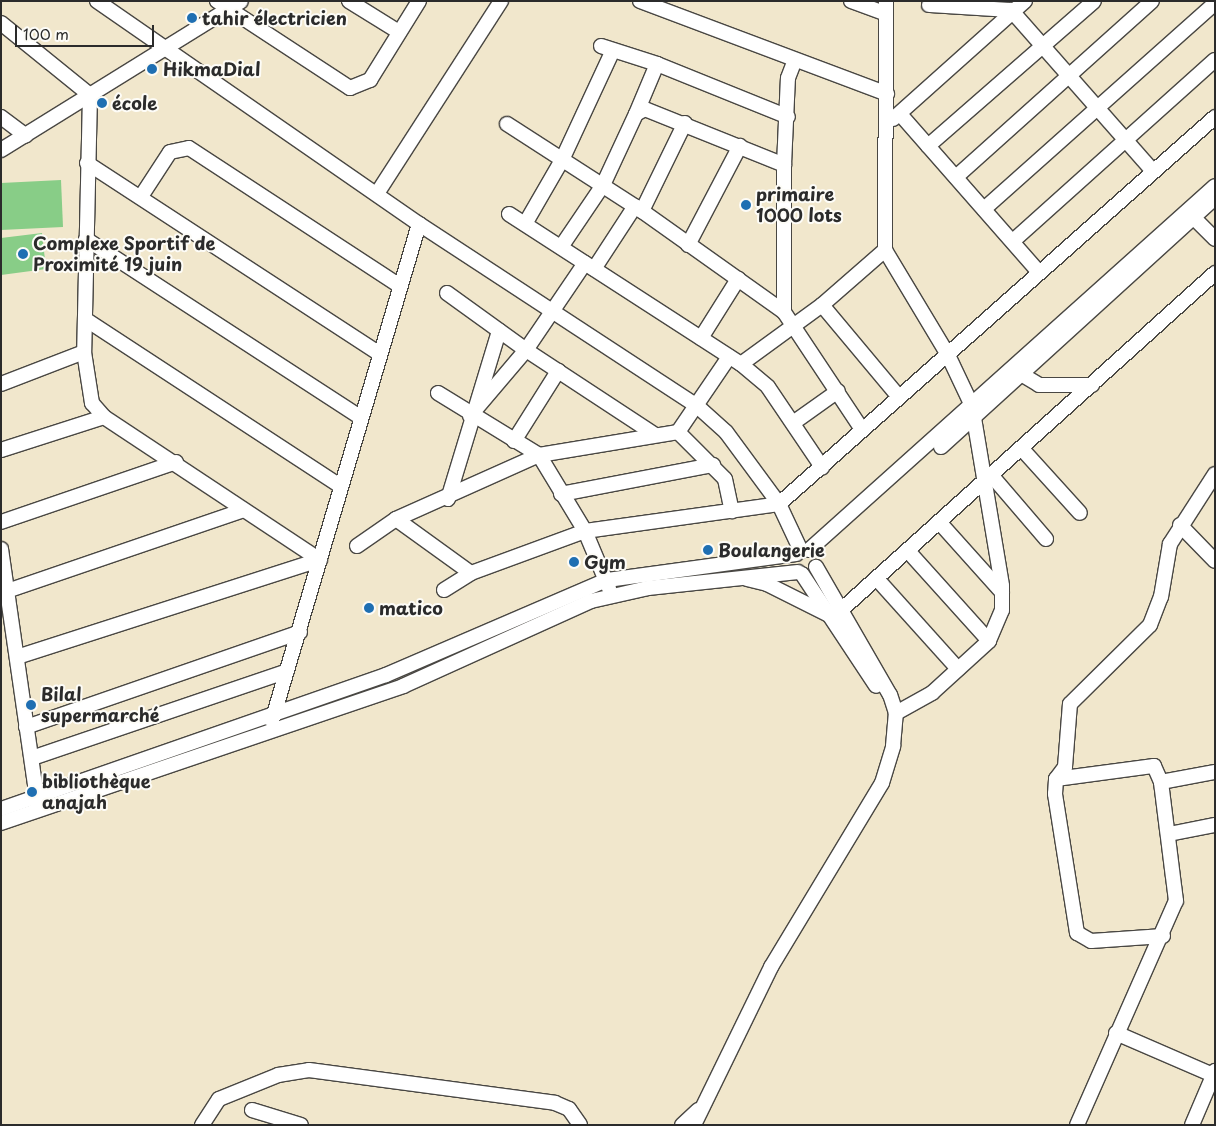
<!DOCTYPE html>
<html>
<head>
<meta charset="utf-8">
<style>
  body { margin:0 }
  #map { position:relative; width:1216px; height:1126px; overflow:hidden; background:#f1e7cc; font-family:"Playpen Sans",sans-serif }
  div>[style] { position:absolute }
  .green>* { inset:0; background:#88cd87 }
  .roads { filter:drop-shadow(1px 0 #494743) drop-shadow(-1px 0 #494743) drop-shadow(0 1px #494743) drop-shadow(0 -1px #494743) }
  .minor>* { height:14px; margin:-7px; padding:0 7px; transform-origin:7px; border-radius:7px; background:#fff }
  .dots>* { width:14px; height:14px; translate:-50% -50%; box-sizing:border-box; border:2px solid #fdfcf7; border-radius:50% }
  span { translate:-50% -50%; white-space:nowrap; text-align:center; line-height:1.15; -webkit-text-stroke:4px #fdfcf7; paint-order:stroke }
  .poi-label { font-size:18px; color:#2b2b2b; font-weight:700 }
  .left { translate:0 -50%; text-align:left }
  .frame { position:absolute; inset:0; border:2px solid #2b2b2b; pointer-events:none }
  .scale { position:absolute; left:15px; top:25px; width:139px; height:22px; box-sizing:border-box; border:2px solid #2b2b2b; border-top:0; padding-left:6px; font-size:15px; line-height:18px; white-space:nowrap; color:#2b2b2b; -webkit-text-stroke:4px #fdfcf7; paint-order:stroke }
</style>
</head>
<body>
<div id="map">
  <div class="green">
    <i style="clip-path:polygon(61px 180px,63px 227px,1px 230px,1px 183px)"></i>
    <i style="clip-path:polygon(42px 233px,46px 269px,1px 275px,1px 238px)"></i>
  </div>
  <div class="roads">
    <div class="minor">
      <i style="left:97px;top:1px;width:392px;rotate:34.7deg"></i>
      <i style="left:419px;top:224px;width:331px;rotate:33.2deg"></i>
      <i style="left:696px;top:405px;width:40px;rotate:42deg"></i>
      <i style="left:726px;top:432px;width:89px;rotate:53.6deg"></i>
      <i style="left:779px;top:504px;width:52px;rotate:64.9deg"></i>
      <i style="left:217px;top:1px;width:159px;rotate:33.2deg"></i>
      <i style="left:350px;top:88px;width:22px;rotate:-22deg"></i>
      <i style="left:370px;top:80px;width:93px;rotate:-58.2deg"></i>
      <i style="left:349px;top:1px;width:59px;rotate:31.8deg"></i>
      <i style="left:640px;top:1px;width:264px;rotate:20.6deg"></i>
      <i style="left:851px;top:1px;width:37px;rotate:20deg"></i>
      <i style="left:886px;top:1px;width:249px;rotate:90.2deg"></i>
      <i style="left:885px;top:250px;width:120px;rotate:59deg"></i>
      <i style="left:947px;top:353px;width:59px;rotate:64.7deg"></i>
      <i style="left:972px;top:406px;width:182px;rotate:80.5deg"></i>
      <i style="left:1002px;top:586px;width:24px;rotate:90deg"></i>
      <i style="left:1002px;top:610px;width:34px;rotate:113deg"></i>
      <i style="left:989px;top:641px;width:77px;rotate:137.6deg"></i>
      <i style="left:932px;top:693px;width:41px;rotate:150.9deg"></i>
      <i style="left:929px;top:5px;width:82px;rotate:3.5deg"></i>
      <i style="left:1011px;top:10px;width:213px;rotate:48.6deg"></i>
      <i style="left:1px;top:23px;width:114px;rotate:39deg"></i>
      <i style="left:90px;top:95px;width:257px;rotate:91.3deg"></i>
      <i style="left:84px;top:352px;width:52px;rotate:81.1deg"></i>
      <i style="left:92px;top:403px;width:18px;rotate:49deg"></i>
      <i style="left:104px;top:417px;width:259px;rotate:33.5deg"></i>
      <i style="left:601px;top:46px;width:59px;rotate:17.8deg"></i>
      <i style="left:657px;top:64px;width:54px;rotate:112.8deg"></i>
      <i style="left:657px;top:64px;width:141px;rotate:22deg"></i>
      <i style="left:900px;top:114px;width:210px;rotate:48.7deg"></i>
      <i style="left:1px;top:117px;width:31px;rotate:37deg"></i>
      <i style="left:893px;top:119px;width:177px;rotate:-41.8deg"></i>
      <i style="left:507px;top:124px;width:161px;rotate:32.8deg"></i>
      <i style="left:642px;top:211px;width:174px;rotate:35.4deg"></i>
      <i style="left:784px;top:312px;width:139px;rotate:56.4deg"></i>
      <i style="left:928px;top:146px;width:220px;rotate:-41.1deg"></i>
      <i style="left:1px;top:150px;width:282px;rotate:-31.8deg"></i>
      <i style="left:87px;top:163px;width:348px;rotate:33.1deg"></i>
      <i style="left:956px;top:177px;width:263px;rotate:-41.9deg"></i>
      <i style="left:378px;top:192px;width:227px;rotate:-57.2deg"></i>
      <i style="left:142px;top:195px;width:51px;rotate:-56.9deg"></i>
      <i style="left:170px;top:152px;width:19px;rotate:-12deg"></i>
      <i style="left:189px;top:148px;width:250px;rotate:33.2deg"></i>
      <i style="left:984px;top:209px;width:305px;rotate:-41.7deg"></i>
      <i style="left:642px;top:211px;width:98px;rotate:-64deg"></i>
      <i style="left:509px;top:214px;width:276px;rotate:32.9deg"></i>
      <i style="left:741px;top:364px;width:35px;rotate:40deg"></i>
      <i style="left:768px;top:387px;width:97px;rotate:56deg"></i>
      <i style="left:1193px;top:217px;width:31px;rotate:45deg"></i>
      <i style="left:525px;top:224px;width:74px;rotate:-60deg"></i>
      <i style="left:562px;top:160px;width:121px;rotate:-65.1deg"></i>
      <i style="left:86px;top:239px;width:325px;rotate:33deg"></i>
      <i style="left:1013px;top:241px;width:271px;rotate:-41.9deg"></i>
      <i style="left:688px;top:245px;width:112px;rotate:-62.3deg"></i>
      <i style="left:561px;top:247px;width:75px;rotate:-55.9deg"></i>
      <i style="left:603px;top:185px;width:78px;rotate:-65.1deg"></i>
      <i style="left:636px;top:114px;width:10px;rotate:-29deg"></i>
      <i style="left:645px;top:109px;width:150px;rotate:21.9deg"></i>
      <i style="left:594px;top:269px;width:75px;rotate:-56.9deg"></i>
      <i style="left:447px;top:293px;width:97px;rotate:35.8deg"></i>
      <i style="left:526px;top:350px;width:153px;rotate:33.3deg"></i>
      <i style="left:822px;top:305px;width:119px;rotate:50.1deg"></i>
      <i style="left:784px;top:312px;width:147px;rotate:-90deg"></i>
      <i style="left:784px;top:165px;width:87px;rotate:-87.4deg"></i>
      <i style="left:788px;top:78px;width:17px;rotate:-69deg"></i>
      <i style="left:85px;top:319px;width:305px;rotate:33.2deg"></i>
      <i style="left:701px;top:338px;width:70px;rotate:-57.9deg"></i>
      <i style="left:741px;top:364px;width:100px;rotate:-36.1deg"></i>
      <i style="left:822px;top:305px;width:84px;rotate:-41.1deg"></i>
      <i style="left:1021px;top:374px;width:21px;rotate:31deg"></i>
      <i style="left:1039px;top:385px;width:53px"></i>
      <i style="left:1px;top:384px;width:89px;rotate:-21.1deg"></i>
      <i style="left:438px;top:393px;width:119px;rotate:31.5deg"></i>
      <i style="left:539px;top:455px;width:89px;rotate:58.8deg"></i>
      <i style="left:585px;top:531px;width:62px;rotate:67.2deg"></i>
      <i style="left:470px;top:416px;width:87px;rotate:-49.7deg"></i>
      <i style="left:526px;top:350px;width:105px;rotate:-55.9deg"></i>
      <i style="left:793px;top:423px;width:55px;rotate:-35.4deg"></i>
      <i style="left:678px;top:432px;width:91px;rotate:-55.8deg"></i>
      <i style="left:514px;top:441px;width:83px;rotate:-57.8deg"></i>
      <i style="left:941px;top:447px;width:364px;rotate:-42.3deg"></i>
      <i style="left:1022px;top:449px;width:86px;rotate:47.8deg"></i>
      <i style="left:1px;top:450px;width:108px;rotate:-17.8deg"></i>
      <i style="left:992px;top:476px;width:83px;rotate:49.4deg"></i>
      <i style="left:561px;top:494px;width:155px;rotate:-10.8deg"></i>
      <i style="left:448px;top:499px;width:176px;rotate:-73.1deg"></i>
      <i style="left:396px;top:519px;width:157px;rotate:-24.1deg"></i>
      <i style="left:539px;top:455px;width:141px;rotate:-9.4deg"></i>
      <i style="left:678px;top:432px;width:66px;rotate:45deg"></i>
      <i style="left:725px;top:479px;width:33px;rotate:78deg"></i>
      <i style="left:1px;top:522px;width:185px;rotate:-18.9deg"></i>
      <i style="left:940px;top:523px;width:93px;rotate:48.1deg"></i>
      <i style="left:1180px;top:525px;width:50px;rotate:45.8deg"></i>
      <i style="left:357px;top:546px;width:47px;rotate:-34.7deg"></i>
      <i style="left:396px;top:519px;width:92px;rotate:35.8deg"></i>
      <i style="left:1px;top:549px;width:259px;rotate:81.8deg"></i>
      <i style="left:809px;top:550px;width:545px;rotate:-41.88deg"></i>
      <i style="left:908px;top:551px;width:121px;rotate:48deg"></i>
      <i style="left:802px;top:574px;width:134px;rotate:56.5deg"></i>
      <i style="left:747px;top:579px;width:21px;rotate:14deg"></i>
      <i style="left:767px;top:584px;width:72px;rotate:26.6deg"></i>
      <i style="left:831px;top:616px;width:10px;rotate:-29deg"></i>
      <i style="left:840px;top:611px;width:505px;rotate:-42.03deg"></i>
      <i style="left:877px;top:579px;width:121px;rotate:48deg"></i>
      <i style="left:444px;top:590px;width:32px;rotate:-32deg"></i>
      <i style="left:471px;top:573px;width:121px;rotate:-20.2deg"></i>
      <i style="left:585px;top:531px;width:196px;rotate:-7.9deg"></i>
      <i style="left:779px;top:504px;width:583px;rotate:-41.59deg"></i>
      <i style="left:7px;top:591px;width:250px;rotate:-18.9deg"></i>
      <i style="left:17px;top:657px;width:318px;rotate:-17.8deg"></i>
      <i style="left:272px;top:721px;width:518px;rotate:-73.52deg"></i>
      <i style="left:26px;top:727px;width:290px;rotate:-19.1deg"></i>
      <i style="left:32px;top:758px;width:269px;rotate:-18.8deg"></i>
      <i style="left:1056px;top:779px;width:99px;rotate:-7.6deg"></i>
      <i style="left:1154px;top:766px;width:17px;rotate:66deg"></i>
      <i style="left:1161px;top:782px;width:55px;rotate:-10.5deg"></i>
      <i style="left:1px;top:809px;width:408px;rotate:-19.2deg"></i>
      <i style="left:386px;top:675px;width:241px;rotate:-23.3deg"></i>
      <i style="left:607px;top:580px;width:191px;rotate:-7.8deg"></i>
      <i style="left:1px;top:823px;width:425px;rotate:-18.8deg"></i>
      <i style="left:403px;top:686px;width:206px;rotate:-24.3deg"></i>
      <i style="left:591px;top:601px;width:58px;rotate:-12.8deg"></i>
      <i style="left:648px;top:588px;width:151px;rotate:-6.1deg"></i>
      <i style="left:1169px;top:834px;width:47px;rotate:-11.1deg"></i>
      <i style="left:1163px;top:936px;width:72px;rotate:176deg"></i>
      <i style="left:1091px;top:941px;width:16px;rotate:-150deg"></i>
      <i style="left:1077px;top:933px;width:141px;rotate:-99deg"></i>
      <i style="left:1055px;top:794px;width:15px;rotate:-86deg"></i>
      <i style="left:1056px;top:779px;width:15px;rotate:-53deg"></i>
      <i style="left:1065px;top:767px;width:63px;rotate:-85.5deg"></i>
      <i style="left:1070px;top:704px;width:112px;rotate:-44.6deg"></i>
      <i style="left:1150px;top:625px;width:30px;rotate:-69deg"></i>
      <i style="left:1161px;top:597px;width:54px;rotate:-80.4deg"></i>
      <i style="left:1170px;top:544px;width:83px;rotate:-57.3deg"></i>
      <i style="left:1116px;top:1033px;width:106px;rotate:23.4deg"></i>
      <i style="left:252px;top:1110px;width:51px;rotate:17deg"></i>
      <i style="left:202px;top:1125px;width:31px;rotate:-57deg"></i>
      <i style="left:219px;top:1099px;width:64px;rotate:-22.1deg"></i>
      <i style="left:278px;top:1075px;width:31px;rotate:-9deg"></i>
      <i style="left:309px;top:1070px;width:248px;rotate:7.6deg"></i>
      <i style="left:555px;top:1103px;width:15px;rotate:23deg"></i>
      <i style="left:569px;top:1109px;width:19px;rotate:55deg"></i>
      <i style="left:682px;top:1125px;width:22px;rotate:-43deg"></i>
      <i style="left:694px;top:1125px;width:176px;rotate:-64deg"></i>
      <i style="left:771px;top:967px;width:215px;rotate:-58.9deg"></i>
      <i style="left:882px;top:783px;width:39px;rotate:-73deg"></i>
      <i style="left:893px;top:746px;width:33px;rotate:-85deg"></i>
      <i style="left:896px;top:713px;width:19px;rotate:-108deg"></i>
      <i style="left:890px;top:695px;width:148px;rotate:-120deg"></i>
      <i style="left:1077px;top:1125px;width:245px;rotate:-66.2deg"></i>
      <i style="left:1176px;top:901px;width:120px;rotate:-97.2deg"></i>
      <i style="left:1192px;top:1125px;width:59px;rotate:-66.9deg"></i>
    </div>
  </div>
  <div class="dots">
    <i style="left:192px;top:18px;background:#1f6fb2"></i>
    <i style="left:152px;top:69px;background:#1f6fb2"></i>
    <i style="left:102px;top:103px;background:#1f6fb2"></i>
    <i style="left:746px;top:205px;background:#1f6fb2"></i>
    <i style="left:23px;top:254px;background:#1f6fb2"></i>
    <i style="left:708px;top:550px;background:#1f6fb2"></i>
    <i style="left:574px;top:562px;background:#1f6fb2"></i>
    <i style="left:369px;top:608px;background:#1f6fb2"></i>
    <i style="left:31px;top:705px;background:#1f6fb2"></i>
    <i style="left:32px;top:792px;background:#1f6fb2"></i>
  </div>
  <div class="poi-label">
    <span class="left" style="left:202px;top:18px">tahir électricien</span>
    <span class="left" style="left:163px;top:69px">HikmaDial</span>
    <span class="left" style="left:112px;top:103px">école</span>
    <span class="left" style="left:756px;top:205px">primaire<br>1000 lots</span>
    <span class="left" style="left:33px;top:254px">Complexe Sportif de<br>Proximité 19 juin</span>
    <span class="left" style="left:718px;top:550px">Boulangerie</span>
    <span class="left" style="left:584px;top:562px">Gym</span>
    <span class="left" style="left:379px;top:608px">matico</span>
    <span class="left" style="left:41px;top:705px">Bilal<br>supermarché</span>
    <span class="left" style="left:42px;top:792px">bibliothèque<br>anajah</span>
  </div>
  <div class="frame"></div>
  <div class="scale">100 m</div>
</div>
</body>
</html>
